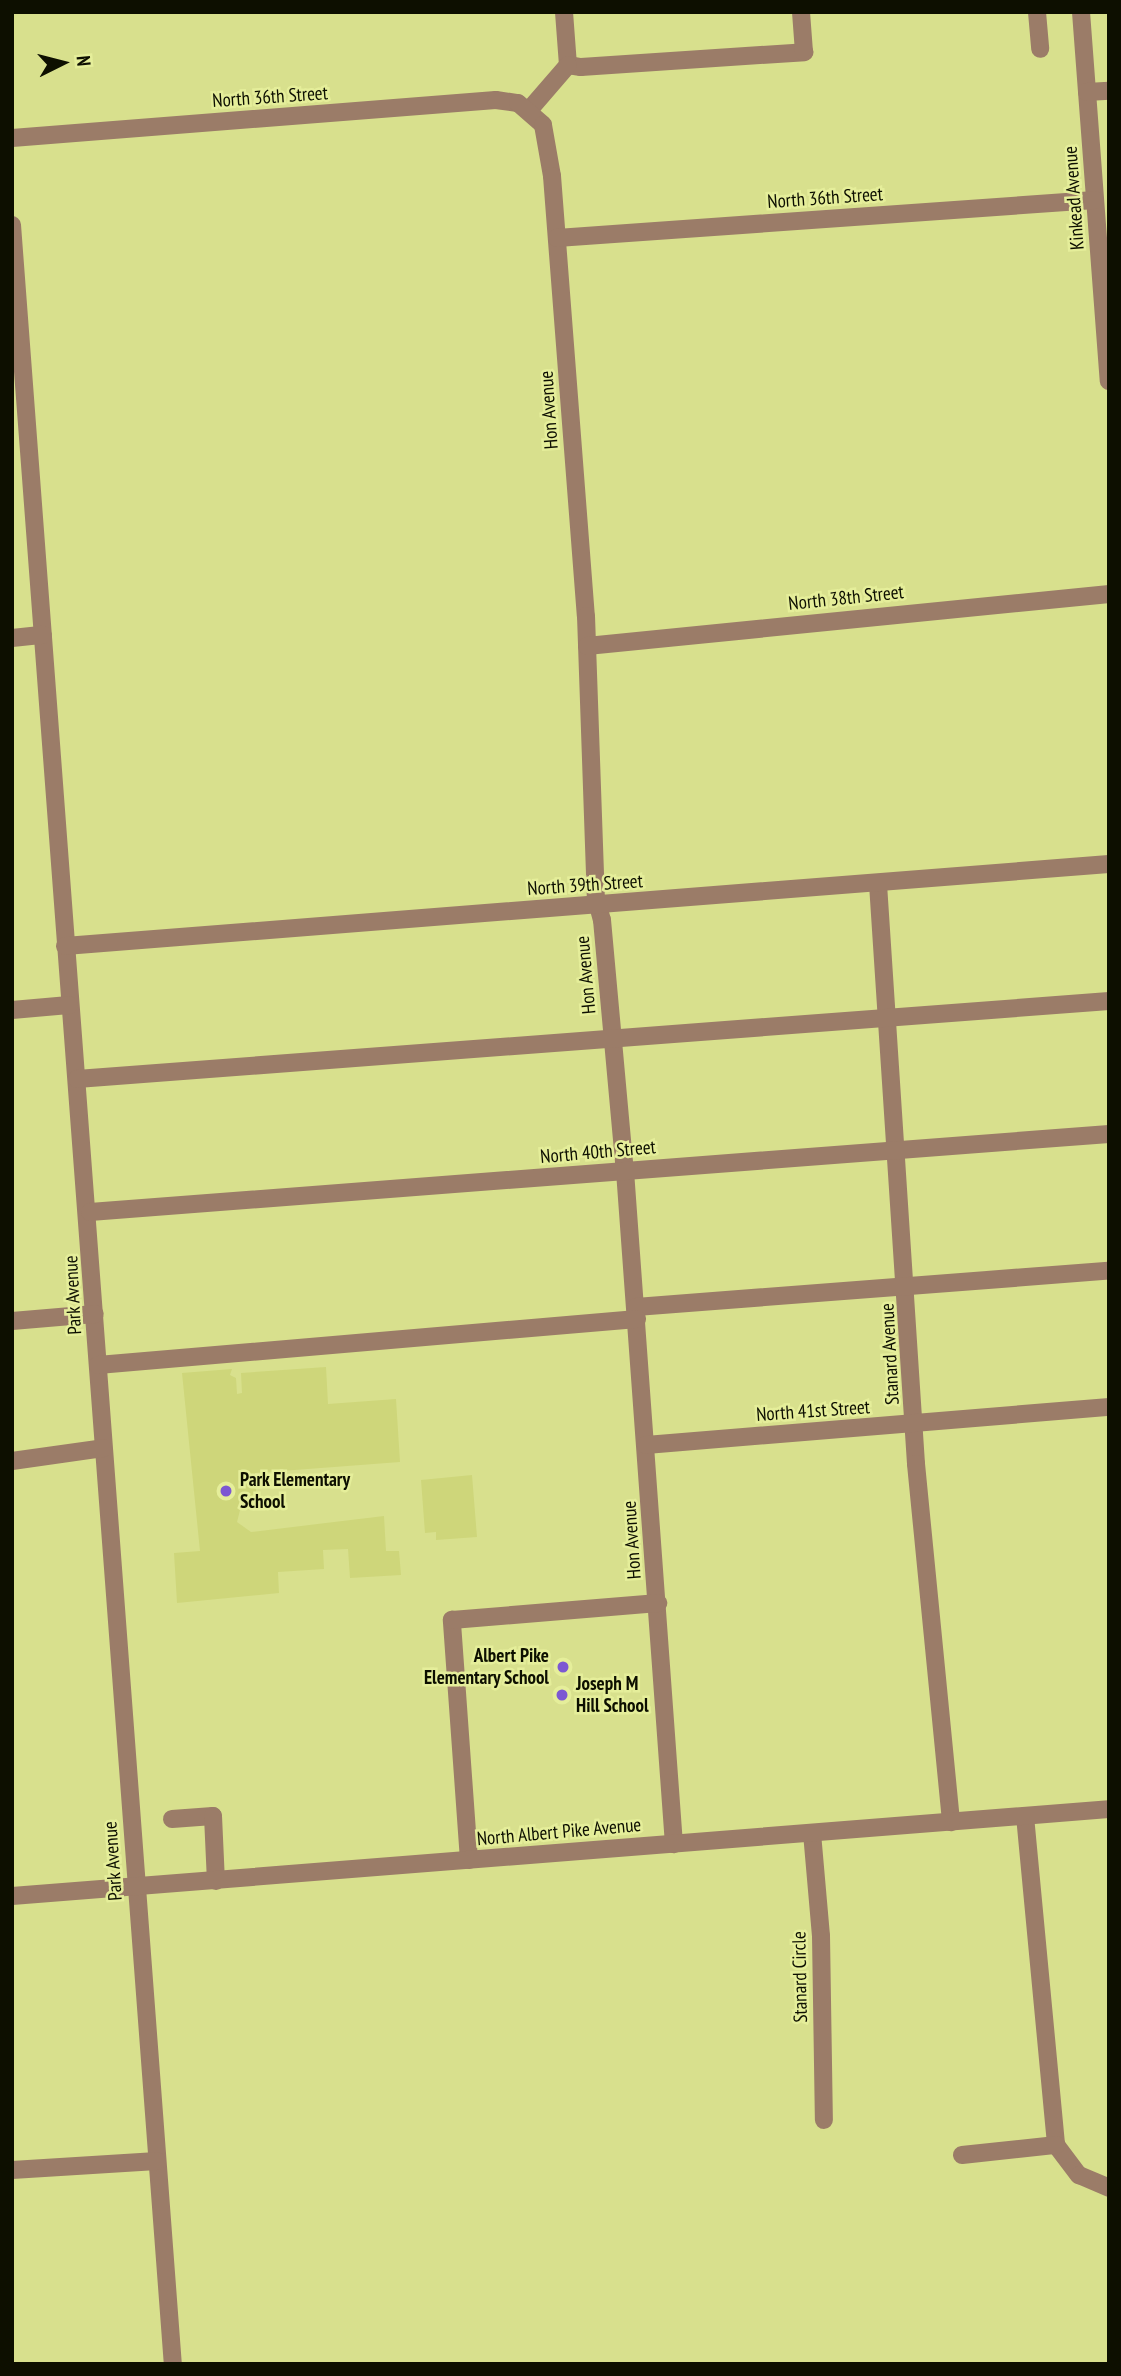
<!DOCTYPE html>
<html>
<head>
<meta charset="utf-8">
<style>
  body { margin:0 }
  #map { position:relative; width:1121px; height:2376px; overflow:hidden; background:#d8e08d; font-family:"PT Sans Narrow",sans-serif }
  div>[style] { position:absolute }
  .built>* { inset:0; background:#ced67a }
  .minor>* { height:18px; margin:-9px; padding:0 9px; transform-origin:9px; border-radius:9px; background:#9b7c68 }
  .dots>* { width:19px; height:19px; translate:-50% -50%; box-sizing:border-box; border:4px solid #e5ee9a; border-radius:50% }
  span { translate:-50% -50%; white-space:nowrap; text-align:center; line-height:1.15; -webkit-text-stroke:5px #e5ee9a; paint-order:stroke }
  .street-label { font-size:19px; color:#0d0f00 }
  .poi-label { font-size:19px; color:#0d0f00; font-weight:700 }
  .left { translate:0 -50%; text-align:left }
  .right { translate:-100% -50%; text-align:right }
  .frame { position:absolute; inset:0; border:14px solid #0d0f00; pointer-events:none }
  .north { position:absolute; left:28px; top:28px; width:70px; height:70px; -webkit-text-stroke:5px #e5ee9a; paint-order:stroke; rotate:84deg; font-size:19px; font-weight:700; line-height:28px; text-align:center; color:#0d0f00 }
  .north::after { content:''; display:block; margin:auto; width:24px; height:32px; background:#0d0f00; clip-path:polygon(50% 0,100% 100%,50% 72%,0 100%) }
</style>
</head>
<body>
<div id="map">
  <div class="built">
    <i style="clip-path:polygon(326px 1367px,328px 1404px,396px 1399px,400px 1462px,255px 1473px,257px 1509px,240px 1510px,237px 1522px,251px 1532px,384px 1516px,386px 1551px,399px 1551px,401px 1575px,350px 1578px,348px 1549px,323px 1550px,324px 1569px,278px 1572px,279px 1593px,177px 1603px,174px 1553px,200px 1551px,182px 1373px,232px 1369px,230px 1375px,236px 1378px,237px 1394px,242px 1393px,241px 1373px)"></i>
    <i style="clip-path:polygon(472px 1475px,477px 1537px,436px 1540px,436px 1532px,425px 1533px,421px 1480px)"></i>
  </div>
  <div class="minor">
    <i style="left:564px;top:12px;width:53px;rotate:85.7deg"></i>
    <i style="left:568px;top:65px;width:13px;rotate:9deg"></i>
    <i style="left:581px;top:67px;width:224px;rotate:-3.8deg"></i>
    <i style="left:804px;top:52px;width:40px;rotate:-94.3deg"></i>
    <i style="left:1037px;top:12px;width:37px;rotate:85deg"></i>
    <i style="left:1081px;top:12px;width:370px;rotate:85.7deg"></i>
    <i style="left:1087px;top:92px;width:22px;rotate:-3deg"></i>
    <i style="left:530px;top:109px;width:58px;rotate:-49.2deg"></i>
    <i style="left:12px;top:138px;width:485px;rotate:-4.5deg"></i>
    <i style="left:496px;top:100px;width:22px;rotate:8deg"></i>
    <i style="left:518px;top:103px;width:33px;rotate:41deg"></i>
    <i style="left:543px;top:125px;width:52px;rotate:80deg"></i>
    <i style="left:552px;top:176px;width:441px;rotate:85.6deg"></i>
    <i style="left:586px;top:616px;width:282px;rotate:88deg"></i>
    <i style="left:596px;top:898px;width:23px;rotate:75deg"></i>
    <i style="left:602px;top:920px;width:252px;rotate:84.8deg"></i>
    <i style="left:625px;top:1171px;width:675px;rotate:85.84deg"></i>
    <i style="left:12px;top:225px;width:2145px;rotate:85.7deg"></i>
    <i style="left:557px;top:238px;width:539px;rotate:-4.04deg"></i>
    <i style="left:12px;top:638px;width:31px;rotate:-6deg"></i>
    <i style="left:587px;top:646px;width:525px;rotate:-5.69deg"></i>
    <i style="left:878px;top:884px;width:581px;rotate:86.25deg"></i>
    <i style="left:916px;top:1464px;width:360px;rotate:84.4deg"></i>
    <i style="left:65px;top:946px;width:1047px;rotate:-4.49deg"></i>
    <i style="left:12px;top:1010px;width:57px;rotate:-5deg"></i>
    <i style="left:77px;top:1079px;width:1035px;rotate:-4.32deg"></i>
    <i style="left:90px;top:1212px;width:1022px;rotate:-4.38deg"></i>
    <i style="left:636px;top:1307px;width:474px;rotate:-4.4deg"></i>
    <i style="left:12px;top:1321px;width:83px;rotate:-4.8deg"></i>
    <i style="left:98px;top:1365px;width:541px;rotate:-4.88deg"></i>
    <i style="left:646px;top:1445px;width:465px;rotate:-4.7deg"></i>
    <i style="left:12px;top:1461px;width:92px;rotate:-8.1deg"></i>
    <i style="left:1025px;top:1816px;width:330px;rotate:84.6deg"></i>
    <i style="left:1056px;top:2145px;width:38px;rotate:53deg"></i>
    <i style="left:1079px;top:2175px;width:33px;rotate:23deg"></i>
    <i style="left:172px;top:1819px;width:41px;rotate:-4.2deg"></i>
    <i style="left:213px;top:1816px;width:65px;rotate:87.4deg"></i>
    <i style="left:812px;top:1833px;width:103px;rotate:85deg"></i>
    <i style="left:821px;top:1936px;width:184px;rotate:89.1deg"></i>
    <i style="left:469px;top:1860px;width:241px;rotate:-94.1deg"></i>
    <i style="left:452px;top:1620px;width:207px;rotate:-4.7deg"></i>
    <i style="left:12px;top:1896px;width:1100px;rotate:-4.53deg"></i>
    <i style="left:962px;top:2155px;width:95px;rotate:-6.1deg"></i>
    <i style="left:12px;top:2170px;width:145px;rotate:-3.6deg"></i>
  </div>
  <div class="dots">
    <i style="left:226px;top:1491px;background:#7c58d2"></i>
    <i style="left:563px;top:1667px;background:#7c58d2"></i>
    <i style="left:562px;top:1695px;background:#7c58d2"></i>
  </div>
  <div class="street-label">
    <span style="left:270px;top:97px;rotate:-4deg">North 36th Street</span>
    <span style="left:825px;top:198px;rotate:-4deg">North 36th Street</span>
    <span style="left:1074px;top:198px;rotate:-94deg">Kinkead Avenue</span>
    <span style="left:549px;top:410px;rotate:-94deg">Hon Avenue</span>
    <span style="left:846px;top:598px;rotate:-6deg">North 38th Street</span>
    <span style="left:585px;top:885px;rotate:-4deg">North 39th Street</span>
    <span style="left:586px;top:975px;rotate:-95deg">Hon Avenue</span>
    <span style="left:598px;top:1152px;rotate:-5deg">North 40th Street</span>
    <span style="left:73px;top:1295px;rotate:-93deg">Park Avenue</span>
    <span style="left:890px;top:1354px;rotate:-93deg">Stanard Avenue</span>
    <span style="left:813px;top:1411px;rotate:-4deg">North 41st Street</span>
    <span style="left:632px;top:1540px;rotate:-94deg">Hon Avenue</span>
    <span style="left:559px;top:1832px;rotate:-5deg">North Albert Pike Avenue</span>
    <span style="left:113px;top:1861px;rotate:-94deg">Park Avenue</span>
    <span style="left:800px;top:1977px;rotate:-91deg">Stanard Circle</span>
  </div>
  <div class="poi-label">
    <span class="left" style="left:240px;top:1491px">Park Elementary<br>School</span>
    <span class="right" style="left:549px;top:1667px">Albert Pike<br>Elementary School</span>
    <span class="left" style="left:576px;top:1695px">Joseph M<br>Hill School</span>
  </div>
  <div class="frame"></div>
  <div class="north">N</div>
</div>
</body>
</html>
